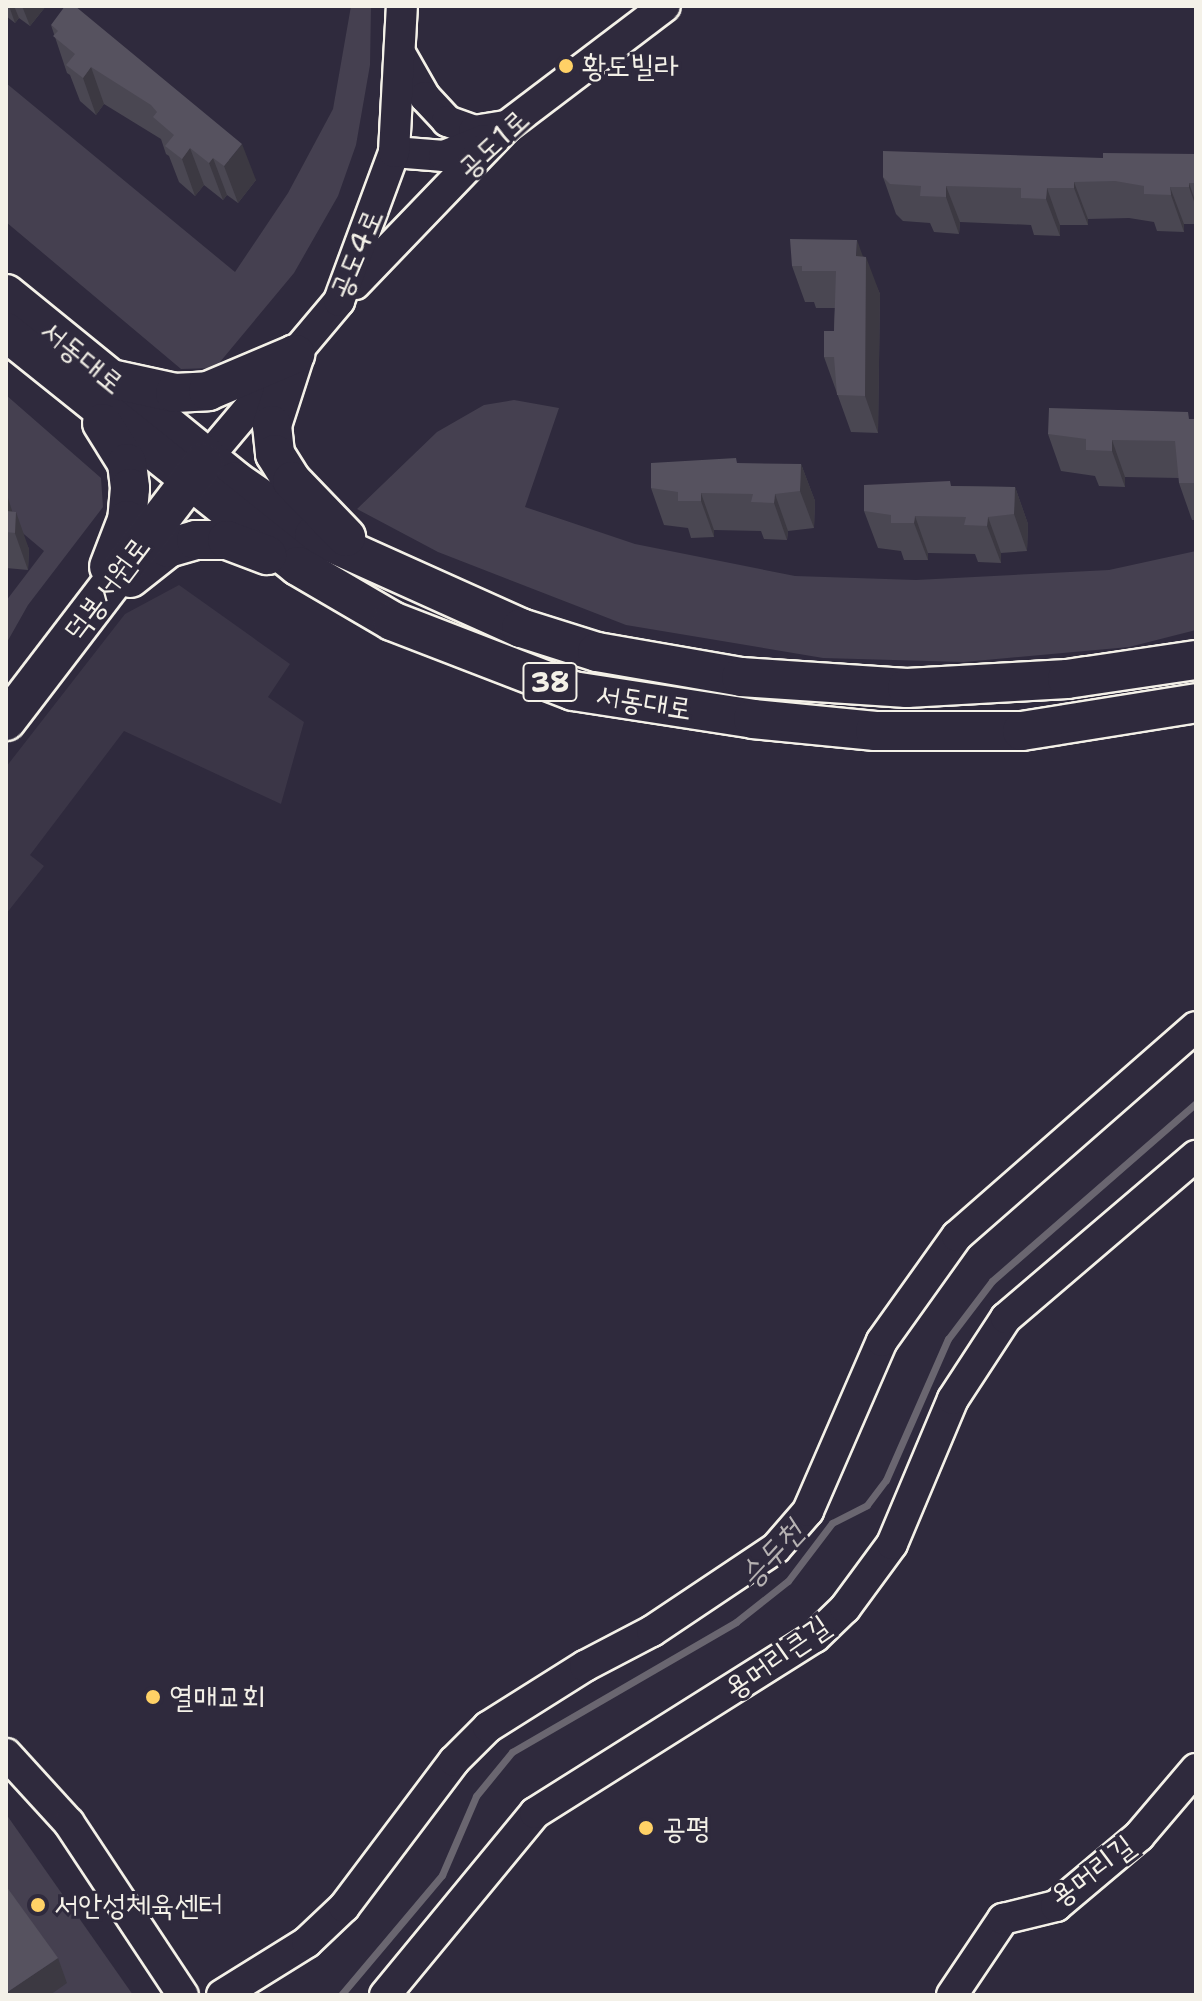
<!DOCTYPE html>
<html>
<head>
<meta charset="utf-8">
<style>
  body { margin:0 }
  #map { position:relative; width:1202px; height:2001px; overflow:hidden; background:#2f2a3d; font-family:"Shantell Sans","Poor Story",sans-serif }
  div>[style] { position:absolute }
  .built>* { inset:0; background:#3b3647 }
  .green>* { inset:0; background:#454050 }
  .stream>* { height:7px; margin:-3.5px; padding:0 3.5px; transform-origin:3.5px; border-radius:3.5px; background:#6a6670 }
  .roads { filter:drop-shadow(2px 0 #f4f1e8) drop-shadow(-2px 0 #f4f1e8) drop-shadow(0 2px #f4f1e8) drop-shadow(0 -2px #f4f1e8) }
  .minor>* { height:30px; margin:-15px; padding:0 15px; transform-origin:15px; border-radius:15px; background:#2f2a3d }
  .major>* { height:38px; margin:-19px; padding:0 19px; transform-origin:19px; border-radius:19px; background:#2f2a3d }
  .wall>* { inset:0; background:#4a4752 }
  .shaded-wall>* { inset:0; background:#3c3942 }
  .building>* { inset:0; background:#56525f }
  .dots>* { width:22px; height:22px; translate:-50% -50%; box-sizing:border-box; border:4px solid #2f2a3d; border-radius:50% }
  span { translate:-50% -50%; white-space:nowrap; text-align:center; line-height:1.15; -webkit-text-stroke:6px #2f2a3d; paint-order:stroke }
  .shield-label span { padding:2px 6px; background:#2f2a3d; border:2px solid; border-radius:6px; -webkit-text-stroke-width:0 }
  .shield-label { font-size:28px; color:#f4f1e8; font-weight:700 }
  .poi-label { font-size:30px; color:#f4f1e8 }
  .left { translate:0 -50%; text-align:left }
  .street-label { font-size:30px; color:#f4f1e8 }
  .water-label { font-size:32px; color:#b6b2b2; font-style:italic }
  .frame { position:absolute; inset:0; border:8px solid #f4f1e8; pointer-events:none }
</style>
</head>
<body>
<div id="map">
  <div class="built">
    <i style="clip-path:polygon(179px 585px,290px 664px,268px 697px,304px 722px,281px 804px,124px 731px,30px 855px,44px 866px,6px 914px,6px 767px,125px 614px)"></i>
  </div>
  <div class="green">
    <i style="clip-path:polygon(351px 6px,371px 6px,370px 65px,356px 145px,338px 196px,294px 273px,215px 368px,181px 369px,6px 222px,6px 83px,235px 272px,288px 193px,333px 109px)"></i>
    <i style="clip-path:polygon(6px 395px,101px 478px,103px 507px,28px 605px,6px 644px,6px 601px,44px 551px,6px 519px)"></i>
    <i style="clip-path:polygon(514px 400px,559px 408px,525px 507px,635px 544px,795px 576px,916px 580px,1109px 570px,1196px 551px,1196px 630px,1129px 647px,964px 662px,823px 658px,626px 625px,438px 552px,357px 509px,437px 432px,484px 405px)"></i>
    <i style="clip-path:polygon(6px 1814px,133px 1995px,6px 1995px)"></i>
  </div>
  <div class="stream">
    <i style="left:341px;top:1995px;width:157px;rotate:-49.9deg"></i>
    <i style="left:442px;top:1875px;width:86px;rotate:-66.7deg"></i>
    <i style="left:476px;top:1796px;width:57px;rotate:-50.7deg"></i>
    <i style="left:512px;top:1752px;width:259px;rotate:-30.1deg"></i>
    <i style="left:736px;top:1622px;width:66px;rotate:-38.3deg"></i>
    <i style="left:788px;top:1581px;width:73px;rotate:-52.8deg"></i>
    <i style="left:832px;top:1523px;width:39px;rotate:-27deg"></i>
    <i style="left:867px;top:1505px;width:31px;rotate:-53deg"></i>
    <i style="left:886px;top:1480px;width:154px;rotate:-66.3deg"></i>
    <i style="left:948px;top:1339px;width:73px;rotate:-52.8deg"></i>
    <i style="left:992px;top:1281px;width:271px;rotate:-41.1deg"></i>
  </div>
  <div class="roads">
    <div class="minor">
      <i style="left:401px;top:55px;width:48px;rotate:60.3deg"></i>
      <i style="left:425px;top:97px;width:33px;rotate:47deg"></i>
      <i style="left:447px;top:121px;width:29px;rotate:20deg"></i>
      <i style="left:474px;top:131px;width:33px;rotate:-9deg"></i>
      <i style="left:394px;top:152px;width:50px;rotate:4.6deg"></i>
      <i style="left:444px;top:156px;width:43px;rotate:-21.8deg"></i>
      <i style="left:355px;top:284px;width:219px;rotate:-46.1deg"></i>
      <i style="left:507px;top:126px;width:198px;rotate:-37.2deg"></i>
      <i style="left:207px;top:458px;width:205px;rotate:-49.9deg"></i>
      <i style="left:339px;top:301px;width:159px;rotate:-69.7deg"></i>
      <i style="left:394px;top:152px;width:146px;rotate:-86.9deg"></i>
      <i style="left:6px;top:1754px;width:93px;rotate:47.6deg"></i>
      <i style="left:69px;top:1823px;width:206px;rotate:56.5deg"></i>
      <i style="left:222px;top:1995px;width:100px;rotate:-31.9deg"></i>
      <i style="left:307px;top:1942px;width:51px;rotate:-43.4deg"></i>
      <i style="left:344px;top:1907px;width:183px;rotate:-53deg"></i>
      <i style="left:454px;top:1761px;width:48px;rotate:-45deg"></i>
      <i style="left:488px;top:1727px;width:115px;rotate:-32.2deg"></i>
      <i style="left:585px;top:1666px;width:76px;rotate:-27.6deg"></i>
      <i style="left:652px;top:1631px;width:149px;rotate:-33.8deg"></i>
      <i style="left:776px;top:1548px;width:49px;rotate:-49.1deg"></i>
      <i style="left:808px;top:1511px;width:185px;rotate:-66.5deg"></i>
      <i style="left:882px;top:1341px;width:129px;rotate:-54.5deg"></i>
      <i style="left:957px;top:1236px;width:317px;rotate:-41.2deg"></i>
      <i style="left:385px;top:1995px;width:236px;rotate:-50.5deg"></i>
      <i style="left:535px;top:1813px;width:331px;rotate:-32.2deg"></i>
      <i style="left:815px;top:1637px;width:42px;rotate:-44deg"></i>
      <i style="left:845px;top:1608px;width:79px;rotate:-53.7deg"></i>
      <i style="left:892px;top:1544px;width:157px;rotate:-67.2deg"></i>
      <i style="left:953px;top:1399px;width:97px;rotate:-56.8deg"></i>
      <i style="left:1006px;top:1318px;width:250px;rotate:-40.5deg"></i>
      <i style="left:952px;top:1995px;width:92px;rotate:-56.1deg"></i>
      <i style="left:1003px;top:1919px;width:55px;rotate:-13.8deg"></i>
      <i style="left:1056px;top:1906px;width:109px;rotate:-40.1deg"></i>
      <i style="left:1139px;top:1836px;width:88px;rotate:-49.6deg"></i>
    </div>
    <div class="major">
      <i style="left:6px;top:294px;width:296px;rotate:39.1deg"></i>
      <i style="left:236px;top:481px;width:95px;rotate:34.7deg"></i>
      <i style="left:314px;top:535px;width:227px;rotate:24.2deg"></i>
      <i style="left:521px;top:628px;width:80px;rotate:17.5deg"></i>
      <i style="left:597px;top:652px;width:146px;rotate:9.8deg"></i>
      <i style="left:741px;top:677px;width:166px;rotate:3.8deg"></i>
      <i style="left:907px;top:688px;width:160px;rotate:-3.2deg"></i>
      <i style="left:1067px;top:679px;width:130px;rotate:-8.4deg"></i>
      <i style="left:6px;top:332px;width:374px;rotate:38.7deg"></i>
      <i style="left:298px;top:566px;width:109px;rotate:30.3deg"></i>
      <i style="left:392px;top:621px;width:194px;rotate:21.1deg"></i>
      <i style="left:573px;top:691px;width:182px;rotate:8.8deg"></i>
      <i style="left:753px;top:719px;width:123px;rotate:5.6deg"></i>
      <i style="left:875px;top:731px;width:147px"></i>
      <i style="left:1022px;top:731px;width:176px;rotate:-9.1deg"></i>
      <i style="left:295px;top:354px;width:75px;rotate:107.9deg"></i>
      <i style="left:272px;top:425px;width:29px;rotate:84deg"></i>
      <i style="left:275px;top:454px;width:32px;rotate:58deg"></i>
      <i style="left:292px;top:481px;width:78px;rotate:46deg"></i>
      <i style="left:116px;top:380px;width:60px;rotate:12.4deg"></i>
      <i style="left:175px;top:393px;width:33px;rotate:-3deg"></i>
      <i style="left:208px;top:391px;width:95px;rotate:-23deg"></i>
      <i style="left:102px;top:423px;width:47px;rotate:58deg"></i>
      <i style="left:127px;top:463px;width:25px;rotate:83deg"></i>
      <i style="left:130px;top:488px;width:32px;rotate:95deg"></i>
      <i style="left:127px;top:520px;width:50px;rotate:111deg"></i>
      <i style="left:130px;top:578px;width:48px;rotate:-38.3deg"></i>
      <i style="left:168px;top:548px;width:29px;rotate:-16deg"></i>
      <i style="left:196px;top:540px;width:31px"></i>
      <i style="left:227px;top:540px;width:43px;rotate:20.6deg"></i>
      <i style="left:6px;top:721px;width:325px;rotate:-52.6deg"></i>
    </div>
  </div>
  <div class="wall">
    <i style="clip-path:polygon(6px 6px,46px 6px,30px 26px,19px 18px,15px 23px,6px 16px)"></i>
    <i style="clip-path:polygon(51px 25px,256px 180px,238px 203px,227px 195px,223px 200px,204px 185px,195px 196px,179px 182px,169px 156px,166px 154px,161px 139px,104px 104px,96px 115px,80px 101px,70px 75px,67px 73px)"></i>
    <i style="clip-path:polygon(1196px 154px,1196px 224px,1184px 224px,1184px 232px,1157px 231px,1154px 222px,1129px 218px,1088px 219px,1088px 225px,1060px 225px,1060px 236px,1034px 235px,1031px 225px,960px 222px,959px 234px,934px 232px,930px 223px,903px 221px,896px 214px,883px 177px,1103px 158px)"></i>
    <i style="clip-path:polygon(863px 256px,880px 294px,878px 433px,851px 432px,824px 357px,834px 331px,835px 308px,816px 308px,814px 302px,805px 302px,792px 266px)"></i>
    <i style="clip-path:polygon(1191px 419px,1196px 419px,1196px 520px,1192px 520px,1179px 483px,1179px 478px,1125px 477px,1125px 487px,1099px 486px,1095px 476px,1061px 471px,1048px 434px)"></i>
    <i style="clip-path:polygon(801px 464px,815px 501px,814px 528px,788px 531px,787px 540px,764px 539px,761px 531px,714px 530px,714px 537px,691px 538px,688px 528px,664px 525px,651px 488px)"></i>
    <i style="clip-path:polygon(951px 486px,1015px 487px,1028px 524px,1027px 551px,1001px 553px,1001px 563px,978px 562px,975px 554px,928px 553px,928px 560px,904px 560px,901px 551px,878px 548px,864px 511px)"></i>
    <i style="clip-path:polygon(6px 498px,29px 549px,28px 570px,6px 568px)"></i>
  </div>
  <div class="shaded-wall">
    <i style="clip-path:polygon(9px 6px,14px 6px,19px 18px,15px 23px)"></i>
    <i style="clip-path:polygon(22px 6px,46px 6px,30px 26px)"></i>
    <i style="clip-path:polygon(91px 67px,104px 104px,96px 115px,83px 78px)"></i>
    <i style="clip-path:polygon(242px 144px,256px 180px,238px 203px,224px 166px)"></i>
    <i style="clip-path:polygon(190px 148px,204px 185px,195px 196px,182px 159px)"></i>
    <i style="clip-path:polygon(213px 158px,227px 195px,223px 200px,209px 163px)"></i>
    <i style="clip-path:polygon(1074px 182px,1088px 219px,1088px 225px,1074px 188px)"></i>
    <i style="clip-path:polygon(1189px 183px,1196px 203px,1196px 207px,1189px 187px)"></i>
    <i style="clip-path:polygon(946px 186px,960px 222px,959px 234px,946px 197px)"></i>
    <i style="clip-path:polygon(1170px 187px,1184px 224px,1184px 232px,1171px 195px)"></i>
    <i style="clip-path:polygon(1047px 188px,1060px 225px,1060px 236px,1046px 199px)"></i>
    <i style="clip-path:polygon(857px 240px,866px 265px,866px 257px,880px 294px,878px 433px,865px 396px,856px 256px)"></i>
    <i style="clip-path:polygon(1112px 440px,1125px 477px,1125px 487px,1112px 451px)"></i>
    <i style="clip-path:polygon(801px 464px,815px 501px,814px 528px,800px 491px)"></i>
    <i style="clip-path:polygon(1015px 487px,1028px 524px,1027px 551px,1014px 514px)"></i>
    <i style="clip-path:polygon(701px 493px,714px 530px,714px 537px,701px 501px)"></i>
    <i style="clip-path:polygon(775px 494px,788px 531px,787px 540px,774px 503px)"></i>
    <i style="clip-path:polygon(8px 498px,15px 520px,16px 512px,29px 549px,28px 570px,7px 511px)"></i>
    <i style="clip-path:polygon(915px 516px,928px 553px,928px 560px,914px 523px)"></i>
    <i style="clip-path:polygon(988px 517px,1001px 553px,1001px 563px,987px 526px)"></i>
    <i style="clip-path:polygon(58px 1958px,67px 1983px,50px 1995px,6px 1995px,6px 1993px)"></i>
  </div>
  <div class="building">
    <i style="clip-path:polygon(65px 6px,75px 6px,242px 144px,224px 166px,213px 158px,209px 163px,190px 148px,182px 159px,165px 146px,174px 135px,153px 117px,157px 112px,151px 105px,91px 67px,83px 78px,66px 65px,75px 54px,53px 36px,58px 31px,51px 25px)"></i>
    <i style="clip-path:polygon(883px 151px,1103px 158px,1103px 153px,1196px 154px,1196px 183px,1189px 183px,1189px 187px,1170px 187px,1171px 195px,1144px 194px,1144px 186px,1115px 181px,1074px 182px,1074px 188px,1047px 188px,1046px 199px,1021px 198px,1021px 188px,946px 186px,946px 197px,920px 196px,921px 186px,890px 184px,883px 177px)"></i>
    <i style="clip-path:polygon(790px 239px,857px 240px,856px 256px,866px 257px,865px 396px,837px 395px,834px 357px,824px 357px,824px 331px,834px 331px,836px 271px,802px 271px,802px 266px,792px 266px)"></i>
    <i style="clip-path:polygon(1049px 408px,1188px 412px,1189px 419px,1196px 419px,1196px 483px,1179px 483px,1175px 441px,1112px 440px,1112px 451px,1086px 450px,1086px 439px,1048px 434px)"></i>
    <i style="clip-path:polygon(736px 458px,737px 463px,801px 464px,800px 491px,775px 494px,774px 503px,751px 502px,753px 494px,701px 493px,701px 501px,678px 501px,678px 492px,651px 488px,651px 463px)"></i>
    <i style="clip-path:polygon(950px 481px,951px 486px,1015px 487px,1014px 514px,988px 517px,987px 526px,964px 525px,966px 517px,915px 516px,914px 523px,891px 523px,891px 515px,864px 511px,864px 485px)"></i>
    <i style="clip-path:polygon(6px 498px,8px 498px,7px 511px,16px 512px,15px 533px,6px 532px)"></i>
    <i style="clip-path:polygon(6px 1886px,58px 1958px,6px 1993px)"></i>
  </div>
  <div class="dots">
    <i style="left:566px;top:66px;background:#ffd166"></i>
    <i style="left:153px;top:1697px;background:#ffd166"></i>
    <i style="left:646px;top:1828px;background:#ffd166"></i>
    <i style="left:38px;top:1905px;background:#ffd166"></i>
  </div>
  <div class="shield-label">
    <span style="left:550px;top:682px">38</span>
  </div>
  <div class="poi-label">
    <span class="left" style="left:582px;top:66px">황도빌라</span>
    <span class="left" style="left:169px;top:1697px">열매교회</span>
    <span class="left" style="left:662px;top:1828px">공평</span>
    <span class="left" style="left:54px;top:1905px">서안성체육센터</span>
  </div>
  <div class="street-label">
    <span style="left:493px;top:144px;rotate:-43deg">공도1로</span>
    <span style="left:356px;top:254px;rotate:-67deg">공도4로</span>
    <span style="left:82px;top:357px;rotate:39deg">서동대로</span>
    <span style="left:107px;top:589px;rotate:-53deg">덕봉서원로</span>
    <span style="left:644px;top:702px;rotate:9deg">서동대로</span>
    <span style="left:777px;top:1657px;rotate:-35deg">용머리큰길</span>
    <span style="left:1092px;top:1871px;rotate:-37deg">용머리길</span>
  </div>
  <div class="water-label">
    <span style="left:771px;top:1554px;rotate:-47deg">승두천</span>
  </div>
  <div class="frame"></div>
</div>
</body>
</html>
